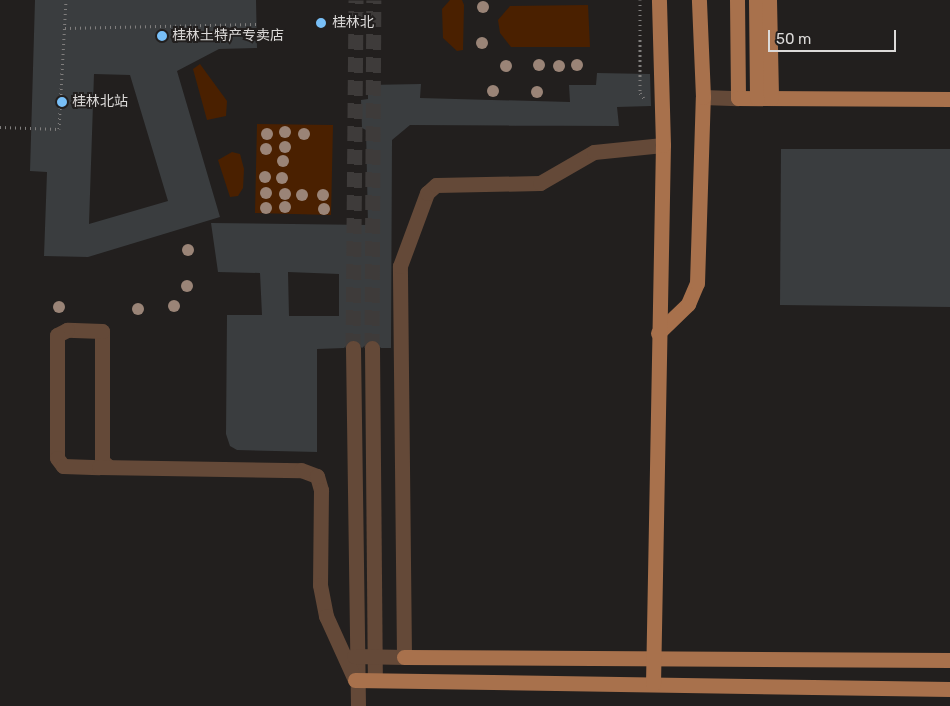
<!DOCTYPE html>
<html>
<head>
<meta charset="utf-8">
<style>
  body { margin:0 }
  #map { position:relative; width:950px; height:706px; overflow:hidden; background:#221f1e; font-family:Rubik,"Noto Sans SC",sans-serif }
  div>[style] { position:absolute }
  .green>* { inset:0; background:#4a2000 }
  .building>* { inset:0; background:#3a3d3f }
  .minor-tunnel>* { height:15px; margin-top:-7.5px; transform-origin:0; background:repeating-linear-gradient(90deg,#3e3b3a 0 15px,transparent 0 23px) }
  .path>* { height:3px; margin-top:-1.5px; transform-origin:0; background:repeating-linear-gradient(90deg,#807e7d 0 1px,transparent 0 5px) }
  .minor>* { height:15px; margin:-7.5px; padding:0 7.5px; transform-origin:7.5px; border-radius:7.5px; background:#644938 }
  .major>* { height:15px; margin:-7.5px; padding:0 7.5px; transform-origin:7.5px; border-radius:7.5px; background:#a8714c }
  .trees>* { width:12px; height:12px; margin:-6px; border-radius:50%; background:#9a8477 }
  .dots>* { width:14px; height:14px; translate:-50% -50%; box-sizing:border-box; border:2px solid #221f1e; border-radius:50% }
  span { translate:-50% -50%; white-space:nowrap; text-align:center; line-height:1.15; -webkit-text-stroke:4px #221f1e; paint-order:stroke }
  .poi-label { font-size:14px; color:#dcdad9 }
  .left { translate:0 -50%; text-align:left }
  .scale { position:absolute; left:768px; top:30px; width:128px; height:22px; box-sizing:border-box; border:2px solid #dcdad9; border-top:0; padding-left:6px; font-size:15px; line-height:18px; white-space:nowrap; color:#dcdad9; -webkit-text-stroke:4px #221f1e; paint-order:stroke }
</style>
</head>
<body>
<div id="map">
  <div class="green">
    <i style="clip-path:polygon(450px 0,462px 0,464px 5px,463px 50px,457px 51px,443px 38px,442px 9px)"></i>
    <i style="clip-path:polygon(588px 5px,590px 47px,511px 47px,500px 33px,498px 20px,510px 6px)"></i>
    <i style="clip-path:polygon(200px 64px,227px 101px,226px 116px,207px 120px,193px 69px)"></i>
    <i style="clip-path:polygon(257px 124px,333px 125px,331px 215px,255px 213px)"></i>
    <i style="clip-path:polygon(232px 152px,240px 154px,244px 169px,243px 188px,238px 196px,230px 197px,218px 160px)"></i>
  </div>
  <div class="building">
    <i style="clip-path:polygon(evenodd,35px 0,256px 0,257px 48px,219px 49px,177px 71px,220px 217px,88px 257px,44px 256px,47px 172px,30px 171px,35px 0,94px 74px,130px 75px,168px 201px,89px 224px,94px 74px)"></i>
    <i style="clip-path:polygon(evenodd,597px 73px,650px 74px,651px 106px,617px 107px,619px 126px,410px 125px,392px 140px,391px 348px,381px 348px,372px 339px,362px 348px,353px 339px,344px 348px,317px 349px,317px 452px,237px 450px,230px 446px,226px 434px,227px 315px,262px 315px,260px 273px,218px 272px,211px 223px,368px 225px,366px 130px,362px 128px,361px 100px,368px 99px,368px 85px,421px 84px,420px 98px,570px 102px,569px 85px,596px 85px,597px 73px,288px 272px,339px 274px,339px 316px,289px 316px,288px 272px)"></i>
    <i style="clip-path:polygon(781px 149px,950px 149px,950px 307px,780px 305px)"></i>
  </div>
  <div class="minor-tunnel">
    <i style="left:353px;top:348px;width:348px;rotate:-89.5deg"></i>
    <i style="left:372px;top:348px;width:348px;rotate:-89.7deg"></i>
  </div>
  <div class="path">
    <i style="left:640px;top:0;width:93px;rotate:90deg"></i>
    <i style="left:640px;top:93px;width:9px;rotate:54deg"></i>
    <i style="left:65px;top:28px;width:192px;rotate:-1.2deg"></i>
    <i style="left:0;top:127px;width:59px;rotate:1.9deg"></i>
    <i style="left:59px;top:129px;width:129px;rotate:-86.9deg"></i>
  </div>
  <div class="minor">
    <i style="left:703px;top:97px;width:35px;rotate:2deg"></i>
    <i style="left:353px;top:348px;width:358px;rotate:89.2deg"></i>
    <i style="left:372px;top:348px;width:332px;rotate:89.5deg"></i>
    <i style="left:109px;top:467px;width:9px;rotate:-139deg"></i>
    <i style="left:102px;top:461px;width:130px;rotate:-90deg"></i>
    <i style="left:102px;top:331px;width:35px;rotate:-178deg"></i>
    <i style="left:67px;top:330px;width:11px;rotate:153deg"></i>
    <i style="left:57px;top:335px;width:123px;rotate:90deg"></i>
    <i style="left:57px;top:458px;width:10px;rotate:53deg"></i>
    <i style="left:63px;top:466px;width:36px;rotate:2deg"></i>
    <i style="left:99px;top:467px;width:202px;rotate:0.9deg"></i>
    <i style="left:301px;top:470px;width:17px;rotate:21deg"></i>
    <i style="left:317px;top:476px;width:15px;rotate:74deg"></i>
    <i style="left:321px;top:490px;width:95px;rotate:90.6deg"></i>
    <i style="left:320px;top:585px;width:32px;rotate:79deg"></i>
    <i style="left:326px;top:616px;width:70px;rotate:65.6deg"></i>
    <i style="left:354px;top:656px;width:50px;rotate:1.1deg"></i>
    <i style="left:404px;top:657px;width:391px;rotate:-90.6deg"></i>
    <i style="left:400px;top:266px;width:78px;rotate:-69.7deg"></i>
    <i style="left:427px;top:193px;width:12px;rotate:-42deg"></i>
    <i style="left:436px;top:185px;width:104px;rotate:-1.1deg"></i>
    <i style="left:540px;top:183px;width:62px;rotate:-29.9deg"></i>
    <i style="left:594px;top:152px;width:69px;rotate:-5.8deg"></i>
  </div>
  <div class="major">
    <i style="left:737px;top:0;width:98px;rotate:89.4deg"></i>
    <i style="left:738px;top:98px;width:212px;rotate:0.3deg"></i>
    <i style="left:756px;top:0;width:98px;rotate:89.4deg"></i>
    <i style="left:769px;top:0;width:98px;rotate:88.8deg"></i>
    <i style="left:658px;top:333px;width:42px;rotate:-44deg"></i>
    <i style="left:688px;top:304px;width:23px;rotate:-67deg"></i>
    <i style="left:697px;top:283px;width:186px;rotate:-88.2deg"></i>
    <i style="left:703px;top:97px;width:97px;rotate:-92.4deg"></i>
    <i style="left:404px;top:657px;width:546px;rotate:0.31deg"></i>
    <i style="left:355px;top:680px;width:595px;rotate:0.87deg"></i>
    <i style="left:653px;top:684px;width:539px;rotate:-88.94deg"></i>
    <i style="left:663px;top:145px;width:145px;rotate:-91.6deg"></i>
  </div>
  <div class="trees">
    <i style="left:483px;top:7px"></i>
    <i style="left:482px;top:43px"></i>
    <i style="left:539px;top:65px"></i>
    <i style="left:577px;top:65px"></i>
    <i style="left:506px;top:66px"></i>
    <i style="left:559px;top:66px"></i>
    <i style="left:493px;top:91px"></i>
    <i style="left:537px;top:92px"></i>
    <i style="left:285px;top:132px"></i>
    <i style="left:267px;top:134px"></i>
    <i style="left:304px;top:134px"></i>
    <i style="left:285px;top:147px"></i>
    <i style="left:266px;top:149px"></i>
    <i style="left:283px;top:161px"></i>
    <i style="left:265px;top:177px"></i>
    <i style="left:282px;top:178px"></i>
    <i style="left:266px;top:193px"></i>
    <i style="left:285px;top:194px"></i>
    <i style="left:302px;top:195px"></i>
    <i style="left:323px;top:195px"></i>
    <i style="left:285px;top:207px"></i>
    <i style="left:266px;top:208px"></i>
    <i style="left:324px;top:209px"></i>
    <i style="left:188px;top:250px"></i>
    <i style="left:187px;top:286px"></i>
    <i style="left:174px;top:306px"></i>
    <i style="left:59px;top:307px"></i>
    <i style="left:138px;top:309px"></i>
  </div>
  <div class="dots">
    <i style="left:321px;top:23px;background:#78bff7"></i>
    <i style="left:162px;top:36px;background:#78bff7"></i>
    <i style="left:62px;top:102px;background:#78bff7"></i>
  </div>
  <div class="poi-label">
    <span class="left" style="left:332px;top:23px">桂林北</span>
    <span class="left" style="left:172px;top:36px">桂林土特产专卖店</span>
    <span class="left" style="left:72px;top:102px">桂林北站</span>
  </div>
  <div class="scale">50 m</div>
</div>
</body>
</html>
